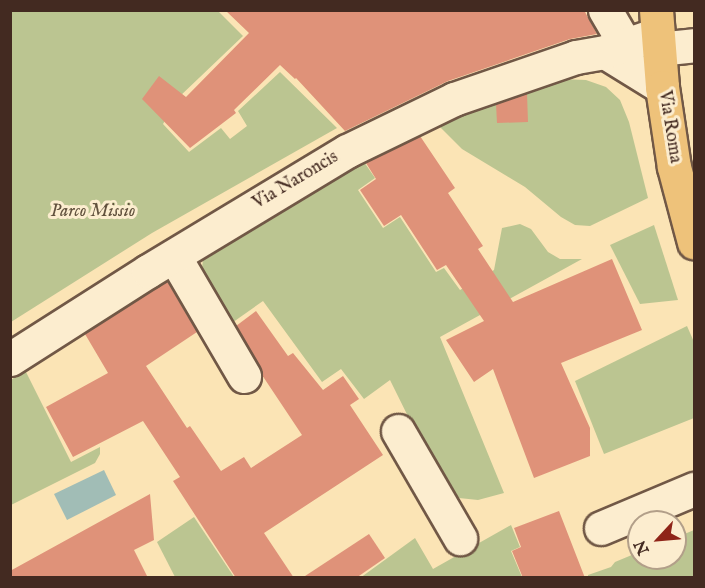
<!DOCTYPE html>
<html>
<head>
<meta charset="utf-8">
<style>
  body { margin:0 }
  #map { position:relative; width:705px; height:588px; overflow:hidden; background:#fbe4b5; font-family:"IM FELL English",serif }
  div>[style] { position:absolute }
  .green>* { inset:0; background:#bbc591 }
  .water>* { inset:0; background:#a1bdb6 }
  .building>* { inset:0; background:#df9279 }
  .roads { filter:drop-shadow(2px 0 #715846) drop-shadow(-2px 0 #715846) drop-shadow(0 2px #715846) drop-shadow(0 -2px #715846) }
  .minor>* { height:33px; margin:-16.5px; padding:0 16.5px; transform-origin:16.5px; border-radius:16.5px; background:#fcedcf }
  .major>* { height:33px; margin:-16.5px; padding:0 16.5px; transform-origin:16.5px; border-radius:16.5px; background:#eec27a }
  span { translate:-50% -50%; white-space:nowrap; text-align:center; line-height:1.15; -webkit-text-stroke:6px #fcedcf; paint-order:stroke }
  .street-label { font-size:18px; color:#432a21 }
  .park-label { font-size:18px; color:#61513d; font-style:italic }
  .frame { position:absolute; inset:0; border:12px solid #432a21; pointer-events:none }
  .north { position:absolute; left:627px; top:510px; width:60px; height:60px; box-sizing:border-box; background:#fcedcf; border:2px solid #b29f89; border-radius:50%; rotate:244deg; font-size:16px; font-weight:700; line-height:24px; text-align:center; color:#432a21 }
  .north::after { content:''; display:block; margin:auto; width:21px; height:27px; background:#8f2418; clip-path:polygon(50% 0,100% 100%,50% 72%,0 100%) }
</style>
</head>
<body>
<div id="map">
  <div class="green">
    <i style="clip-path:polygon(11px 11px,218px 11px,243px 36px,178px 98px,163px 124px,189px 152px,221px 128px,230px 139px,247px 126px,238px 111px,280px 72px,337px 128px,152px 233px,11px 322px)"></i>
    <i style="clip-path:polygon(560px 79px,586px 80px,606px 87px,620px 100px,629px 122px,648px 198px,590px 226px,575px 225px,561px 217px,525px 187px,462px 149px,432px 119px)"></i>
    <i style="clip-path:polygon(362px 159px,375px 178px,358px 190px,383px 228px,400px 217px,436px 272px,444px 268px,460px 290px,494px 270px,502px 228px,520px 224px,531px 229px,548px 252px,560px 259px,582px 259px,440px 337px,504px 493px,478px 500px,459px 498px,439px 479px,390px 380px,364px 399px,341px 369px,322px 382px,263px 301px,229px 325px,201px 278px,203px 259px)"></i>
    <i style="clip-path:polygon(654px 225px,678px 300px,640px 304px,610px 245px)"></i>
    <i style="clip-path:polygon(687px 326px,694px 342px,694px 418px,604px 454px,575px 381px)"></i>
    <i style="clip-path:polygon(25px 370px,71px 462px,100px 447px,100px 454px,95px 463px,11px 505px,11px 380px)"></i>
    <i style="clip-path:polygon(194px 517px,234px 577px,175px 577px,157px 542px)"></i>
    <i style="clip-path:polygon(511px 525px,520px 547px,511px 551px,522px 577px,360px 578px,415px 538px,433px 569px)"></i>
    <i style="clip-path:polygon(694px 530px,694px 577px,588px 577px,588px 575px,611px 567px,615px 562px,639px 552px,639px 558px,675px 558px,675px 538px)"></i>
  </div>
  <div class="water">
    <i style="clip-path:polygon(104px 470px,116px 495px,67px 520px,54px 494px)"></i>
  </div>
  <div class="building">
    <i style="clip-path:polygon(225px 10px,584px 10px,597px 34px,570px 39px,448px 81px,345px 131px,296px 78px,295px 79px,280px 65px,234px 110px,236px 113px,190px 148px,142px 99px,159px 76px,186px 97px,249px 33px)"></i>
    <i style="clip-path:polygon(527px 94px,528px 122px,497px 123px,496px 104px)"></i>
    <i style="clip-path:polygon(420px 136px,455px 188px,448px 193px,483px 246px,478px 249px,513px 302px,612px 259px,642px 330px,561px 363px,590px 428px,590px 456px,534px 478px,493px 369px,474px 382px,446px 340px,484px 321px,446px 265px,437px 270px,401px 215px,384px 226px,360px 190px,376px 179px,366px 163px)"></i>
    <i style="clip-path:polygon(167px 281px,197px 332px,146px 366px,187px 428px,190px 426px,221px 471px,244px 457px,251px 468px,302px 435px,262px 375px,236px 326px,256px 311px,288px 356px,293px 353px,323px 390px,343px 376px,359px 399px,350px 405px,383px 455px,264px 533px,294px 578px,236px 578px,173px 481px,180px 477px,143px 421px,73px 457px,46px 407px,108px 373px,85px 334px)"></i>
    <i style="clip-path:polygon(150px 494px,154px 540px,134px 550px,148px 578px,10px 578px,10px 571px)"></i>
    <i style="clip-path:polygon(559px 511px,585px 578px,523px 578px,512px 551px,521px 547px,514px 528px)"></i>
    <i style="clip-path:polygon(369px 534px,385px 558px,356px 578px,302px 578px)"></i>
  </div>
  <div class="roads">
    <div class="minor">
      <i style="left:605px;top:10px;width:42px;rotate:59.7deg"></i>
      <i style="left:658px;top:49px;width:36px;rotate:-6deg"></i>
      <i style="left:605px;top:52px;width:67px;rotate:31.6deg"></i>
      <i style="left:174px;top:256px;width:139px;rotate:59.7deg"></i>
      <i style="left:10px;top:359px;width:164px;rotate:-32.5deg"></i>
      <i style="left:148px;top:271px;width:232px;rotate:-31.1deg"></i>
      <i style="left:347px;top:151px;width:119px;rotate:-25.9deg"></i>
      <i style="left:454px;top:99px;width:129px;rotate:-19deg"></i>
      <i style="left:576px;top:57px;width:29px;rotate:-10deg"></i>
      <i style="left:605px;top:52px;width:55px;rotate:-19.1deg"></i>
      <i style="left:398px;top:431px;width:124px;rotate:59.9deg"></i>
      <i style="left:601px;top:528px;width:101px;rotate:-22.8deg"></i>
    </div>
    <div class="major">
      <i style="left:656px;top:10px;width:77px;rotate:85.5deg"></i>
      <i style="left:662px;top:87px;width:81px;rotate:81.5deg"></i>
      <i style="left:674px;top:167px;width:78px;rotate:75.1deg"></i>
    </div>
  </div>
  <div class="street-label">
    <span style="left:669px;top:127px;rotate:81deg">Via Roma</span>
    <span style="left:296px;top:181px;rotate:-31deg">Via Naroncis</span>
  </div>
  <div class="park-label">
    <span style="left:93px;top:212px">Parco Missio</span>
  </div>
  <div class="frame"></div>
  <div class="north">N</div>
</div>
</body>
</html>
